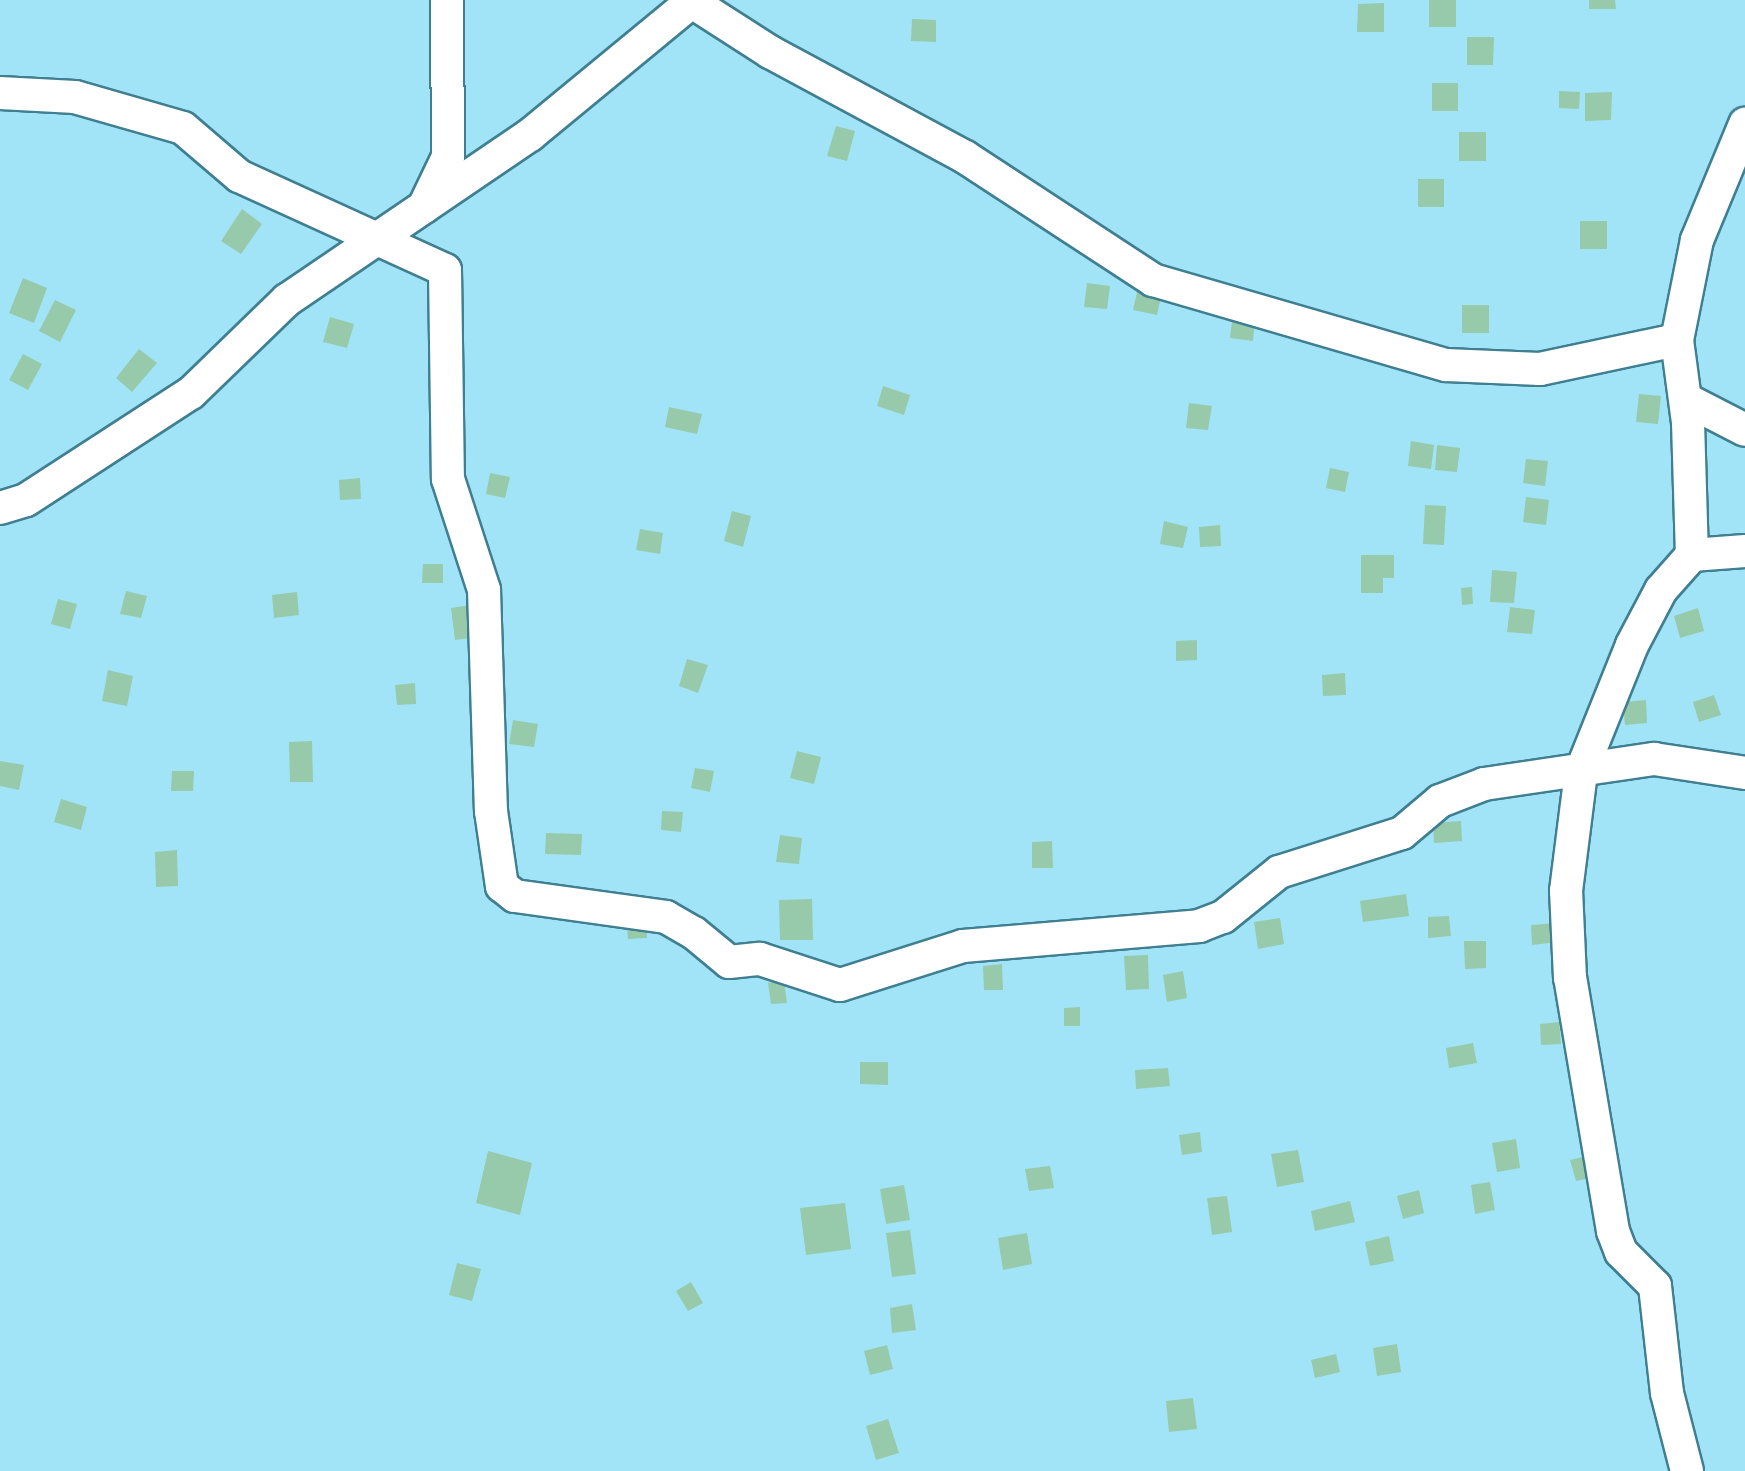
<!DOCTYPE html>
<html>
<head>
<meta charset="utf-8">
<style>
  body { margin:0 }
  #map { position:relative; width:1745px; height:1471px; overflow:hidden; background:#a2e4f7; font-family:Montserrat,sans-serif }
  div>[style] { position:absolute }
  .building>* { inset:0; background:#96caaa }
  .roads { filter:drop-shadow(2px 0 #3f7f91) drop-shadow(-2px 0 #3f7f91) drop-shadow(0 2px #3f7f91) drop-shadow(0 -2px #3f7f91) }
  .minor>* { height:32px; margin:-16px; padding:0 16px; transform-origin:16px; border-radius:16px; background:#fff }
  span { translate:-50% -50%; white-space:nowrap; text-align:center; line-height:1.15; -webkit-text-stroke:6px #bbeffe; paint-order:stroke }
</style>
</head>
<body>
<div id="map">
  <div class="building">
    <i style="clip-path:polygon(1429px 0,1456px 0,1456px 27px,1429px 27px)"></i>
    <i style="clip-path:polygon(1589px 0,1615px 0,1616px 9px,1589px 9px)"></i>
    <i style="clip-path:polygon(1384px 3px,1384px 32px,1357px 32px,1358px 4px)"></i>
    <i style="clip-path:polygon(912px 19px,936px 20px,936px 42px,911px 41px)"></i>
    <i style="clip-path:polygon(1467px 37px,1494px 37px,1493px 65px,1467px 65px)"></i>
    <i style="clip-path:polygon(1432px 83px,1458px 83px,1458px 111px,1432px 111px)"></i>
    <i style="clip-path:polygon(1559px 91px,1580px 92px,1579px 109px,1559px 108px)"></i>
    <i style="clip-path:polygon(1612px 92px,1611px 120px,1585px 121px,1585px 93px)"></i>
    <i style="clip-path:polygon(836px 126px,855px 131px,847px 161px,827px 156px)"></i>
    <i style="clip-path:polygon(1459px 132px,1486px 132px,1486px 161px,1459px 161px)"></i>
    <i style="clip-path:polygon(1418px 179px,1444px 179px,1444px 207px,1418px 207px)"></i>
    <i style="clip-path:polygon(242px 209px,262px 224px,241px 254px,221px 241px)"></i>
    <i style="clip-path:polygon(1580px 221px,1607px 221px,1607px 249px,1580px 249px)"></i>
    <i style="clip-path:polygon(23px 278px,47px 288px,34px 323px,9px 313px)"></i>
    <i style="clip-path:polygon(1087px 283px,1110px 286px,1107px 309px,1084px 307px)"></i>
    <i style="clip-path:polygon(1138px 288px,1162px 293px,1157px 315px,1133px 310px)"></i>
    <i style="clip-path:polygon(55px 300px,76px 310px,60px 342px,39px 331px)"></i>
    <i style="clip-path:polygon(1462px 305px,1489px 305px,1489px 333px,1462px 333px)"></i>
    <i style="clip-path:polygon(1233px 313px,1255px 316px,1253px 341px,1230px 338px)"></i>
    <i style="clip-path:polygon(330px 317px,354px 324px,347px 348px,323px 342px)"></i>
    <i style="clip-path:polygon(139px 349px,157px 363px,132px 392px,116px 378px)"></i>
    <i style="clip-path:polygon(23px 354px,42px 364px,28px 390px,9px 380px)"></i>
    <i style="clip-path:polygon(883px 386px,910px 395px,904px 415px,877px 406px)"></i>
    <i style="clip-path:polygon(1639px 394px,1661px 396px,1658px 424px,1636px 422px)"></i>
    <i style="clip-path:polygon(1189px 403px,1212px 406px,1208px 430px,1186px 428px)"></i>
    <i style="clip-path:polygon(669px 407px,702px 414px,697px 434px,665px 427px)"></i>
    <i style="clip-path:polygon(1411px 441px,1434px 445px,1431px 469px,1408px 466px)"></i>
    <i style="clip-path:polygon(1437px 445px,1460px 448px,1457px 472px,1435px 470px)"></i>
    <i style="clip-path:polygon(1526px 459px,1548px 461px,1545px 486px,1523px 483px)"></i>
    <i style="clip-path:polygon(1330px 468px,1349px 472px,1345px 492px,1326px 488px)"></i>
    <i style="clip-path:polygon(490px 473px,510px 477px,505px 498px,486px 494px)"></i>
    <i style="clip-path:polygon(360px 478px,361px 499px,340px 500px,339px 480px)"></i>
    <i style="clip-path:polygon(1526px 497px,1549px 500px,1546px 525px,1523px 522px)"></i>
    <i style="clip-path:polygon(1425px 505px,1446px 506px,1444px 545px,1423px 544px)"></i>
    <i style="clip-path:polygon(732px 511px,751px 516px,743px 547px,724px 541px)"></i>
    <i style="clip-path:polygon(1164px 521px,1188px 527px,1183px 548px,1160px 544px)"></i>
    <i style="clip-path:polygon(1220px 525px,1221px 546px,1200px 547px,1199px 527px)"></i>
    <i style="clip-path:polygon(640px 529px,663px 533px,660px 554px,636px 550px)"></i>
    <i style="clip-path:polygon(1361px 555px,1394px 555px,1394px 578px,1383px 578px,1383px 593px,1361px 593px)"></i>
    <i style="clip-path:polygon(423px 564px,443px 564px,443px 583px,422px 583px)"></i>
    <i style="clip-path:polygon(1492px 570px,1517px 572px,1514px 603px,1490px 602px)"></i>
    <i style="clip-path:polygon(1472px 587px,1473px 604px,1462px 605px,1461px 588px)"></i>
    <i style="clip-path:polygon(126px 591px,147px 596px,141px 618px,120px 614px)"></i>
    <i style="clip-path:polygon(297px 592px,299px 615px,274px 618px,272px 595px)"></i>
    <i style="clip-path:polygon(58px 599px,77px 604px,70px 629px,51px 624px)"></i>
    <i style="clip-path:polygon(472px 605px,477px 637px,455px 640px,451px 608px)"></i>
    <i style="clip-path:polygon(1510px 607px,1535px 610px,1532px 634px,1507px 632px)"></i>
    <i style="clip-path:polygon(1698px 608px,1704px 631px,1680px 638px,1674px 616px)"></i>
    <i style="clip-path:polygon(1197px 640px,1197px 660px,1176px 661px,1176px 641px)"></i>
    <i style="clip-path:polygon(687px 659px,708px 665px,698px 693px,679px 686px)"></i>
    <i style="clip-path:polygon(108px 670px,133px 676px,127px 706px,102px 701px)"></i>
    <i style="clip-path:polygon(1345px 673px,1346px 695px,1323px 696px,1322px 675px)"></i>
    <i style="clip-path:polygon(415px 683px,416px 704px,397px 705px,395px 685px)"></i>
    <i style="clip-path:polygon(1714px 695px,1721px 715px,1699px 722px,1693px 702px)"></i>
    <i style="clip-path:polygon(1646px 700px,1647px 723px,1625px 725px,1623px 702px)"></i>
    <i style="clip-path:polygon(513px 720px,538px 724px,534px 747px,509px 744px)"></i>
    <i style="clip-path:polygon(312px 741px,313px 782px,290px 782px,289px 742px)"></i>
    <i style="clip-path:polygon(797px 751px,821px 757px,814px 784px,790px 778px)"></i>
    <i style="clip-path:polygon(0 761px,24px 765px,19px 790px,0 786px)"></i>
    <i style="clip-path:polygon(695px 768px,714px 771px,710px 792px,691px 788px)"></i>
    <i style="clip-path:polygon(172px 771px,194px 771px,193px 791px,171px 791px)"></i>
    <i style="clip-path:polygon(61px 799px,87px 807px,81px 830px,54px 822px)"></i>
    <i style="clip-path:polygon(662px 811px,683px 812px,681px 832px,661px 830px)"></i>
    <i style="clip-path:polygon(1461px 821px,1462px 841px,1434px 843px,1433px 823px)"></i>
    <i style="clip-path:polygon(546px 833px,582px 834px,581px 855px,545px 854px)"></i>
    <i style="clip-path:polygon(780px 835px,802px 838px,799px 864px,776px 862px)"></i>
    <i style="clip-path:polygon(1052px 841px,1053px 868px,1032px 868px,1032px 842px)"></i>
    <i style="clip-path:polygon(177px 850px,178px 886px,156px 887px,155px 852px)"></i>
    <i style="clip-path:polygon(1406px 894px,1409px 916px,1363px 922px,1360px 901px)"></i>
    <i style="clip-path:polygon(812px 899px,813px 940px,780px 940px,779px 900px)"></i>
    <i style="clip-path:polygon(646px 916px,647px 938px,628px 939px,626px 918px)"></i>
    <i style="clip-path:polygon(1449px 916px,1451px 936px,1428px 938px,1428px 917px)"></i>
    <i style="clip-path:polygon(1280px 918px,1284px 944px,1258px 949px,1254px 922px)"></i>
    <i style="clip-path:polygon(1557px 923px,1558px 942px,1532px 945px,1531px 925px)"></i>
    <i style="clip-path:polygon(1464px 941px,1486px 941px,1486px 968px,1465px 969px)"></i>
    <i style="clip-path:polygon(1148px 955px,1149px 989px,1126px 990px,1124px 956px)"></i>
    <i style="clip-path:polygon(1002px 964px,1003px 990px,984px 990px,983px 966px)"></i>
    <i style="clip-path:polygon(1183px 971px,1187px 998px,1167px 1002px,1163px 975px)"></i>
    <i style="clip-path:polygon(784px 981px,787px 1003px,771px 1004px,768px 983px)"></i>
    <i style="clip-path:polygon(1080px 1007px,1080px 1026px,1064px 1026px,1064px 1008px)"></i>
    <i style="clip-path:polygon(1559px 1022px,1561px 1044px,1541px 1045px,1540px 1024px)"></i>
    <i style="clip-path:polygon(1473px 1043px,1477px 1063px,1449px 1068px,1446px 1048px)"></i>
    <i style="clip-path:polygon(860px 1062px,888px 1062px,888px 1085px,860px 1084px)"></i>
    <i style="clip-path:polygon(1168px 1068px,1170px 1086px,1136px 1089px,1135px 1070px)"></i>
    <i style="clip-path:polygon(1200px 1132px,1202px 1152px,1182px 1155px,1179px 1135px)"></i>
    <i style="clip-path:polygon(1516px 1139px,1520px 1168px,1497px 1172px,1492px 1143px)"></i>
    <i style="clip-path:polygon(1298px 1150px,1304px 1182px,1277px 1187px,1271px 1154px)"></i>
    <i style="clip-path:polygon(488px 1151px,532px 1163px,520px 1215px,476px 1203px)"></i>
    <i style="clip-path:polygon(1591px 1155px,1596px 1177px,1576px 1181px,1570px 1160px)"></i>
    <i style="clip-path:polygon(1050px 1166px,1054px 1188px,1029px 1191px,1025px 1169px)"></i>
    <i style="clip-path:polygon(1490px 1182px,1495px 1210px,1475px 1214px,1471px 1185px)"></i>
    <i style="clip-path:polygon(904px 1185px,910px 1220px,886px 1224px,880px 1189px)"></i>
    <i style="clip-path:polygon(1419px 1190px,1424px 1213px,1403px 1219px,1397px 1196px)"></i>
    <i style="clip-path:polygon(1227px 1196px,1232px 1232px,1212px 1235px,1207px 1198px)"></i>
    <i style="clip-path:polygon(1350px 1201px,1355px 1222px,1315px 1231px,1311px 1211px)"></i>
    <i style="clip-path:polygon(845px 1203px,851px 1249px,806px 1255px,800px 1208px)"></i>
    <i style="clip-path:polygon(910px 1230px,916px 1274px,892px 1277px,886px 1233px)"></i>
    <i style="clip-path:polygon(1027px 1233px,1032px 1264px,1003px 1270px,998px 1238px)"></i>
    <i style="clip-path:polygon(1389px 1236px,1394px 1261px,1370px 1266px,1365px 1242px)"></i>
    <i style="clip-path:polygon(457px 1263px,481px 1269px,472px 1301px,449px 1295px)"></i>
    <i style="clip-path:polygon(691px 1282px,703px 1303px,688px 1311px,676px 1291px)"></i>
    <i style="clip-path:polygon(912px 1304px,916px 1330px,892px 1333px,890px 1308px)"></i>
    <i style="clip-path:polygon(1397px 1344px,1401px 1372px,1377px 1376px,1373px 1348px)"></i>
    <i style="clip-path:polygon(887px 1345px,893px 1369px,870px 1375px,864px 1351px)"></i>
    <i style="clip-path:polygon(1336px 1354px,1340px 1372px,1315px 1378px,1311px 1360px)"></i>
    <i style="clip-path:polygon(1193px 1398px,1197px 1429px,1169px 1432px,1166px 1401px)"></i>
    <i style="clip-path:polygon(888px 1419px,899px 1453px,876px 1460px,866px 1426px)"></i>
  </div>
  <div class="roads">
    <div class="minor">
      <i style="left:689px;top:0;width:96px;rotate:32.7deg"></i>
      <i style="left:770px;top:52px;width:221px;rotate:28.3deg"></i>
      <i style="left:965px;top:157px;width:225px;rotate:33.2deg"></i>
      <i style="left:1153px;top:280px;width:305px;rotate:16.2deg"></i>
      <i style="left:1446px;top:365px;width:94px;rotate:2.4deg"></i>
      <i style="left:1540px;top:369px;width:140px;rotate:-12deg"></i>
      <i style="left:1677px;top:340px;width:83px;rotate:82.4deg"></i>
      <i style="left:1688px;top:422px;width:133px;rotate:88.3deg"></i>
      <i style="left:1692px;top:555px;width:53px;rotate:-4.3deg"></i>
      <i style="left:0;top:93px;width:75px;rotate:3.1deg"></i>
      <i style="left:75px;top:97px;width:112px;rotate:16deg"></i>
      <i style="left:183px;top:128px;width:74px;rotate:40.6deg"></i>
      <i style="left:239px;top:176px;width:226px;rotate:24.5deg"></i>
      <i style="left:445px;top:270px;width:209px;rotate:89.2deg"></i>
      <i style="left:448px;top:479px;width:117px;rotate:72deg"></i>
      <i style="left:484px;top:590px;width:221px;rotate:88.2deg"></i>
      <i style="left:491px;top:811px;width:76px;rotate:81.7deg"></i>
      <i style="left:502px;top:886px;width:16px;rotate:38deg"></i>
      <i style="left:515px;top:896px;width:152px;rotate:7.9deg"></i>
      <i style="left:666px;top:917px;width:32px;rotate:30deg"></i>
      <i style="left:694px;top:933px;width:45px;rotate:39.6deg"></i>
      <i style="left:729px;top:962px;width:31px;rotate:-6deg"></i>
      <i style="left:760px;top:959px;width:84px;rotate:18deg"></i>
      <i style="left:840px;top:985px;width:129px;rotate:-17.6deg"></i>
      <i style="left:963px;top:946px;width:237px;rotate:-4.8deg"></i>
      <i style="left:1199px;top:926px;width:26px;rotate:-21deg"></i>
      <i style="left:1223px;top:917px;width:72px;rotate:-38.8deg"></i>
      <i style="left:1279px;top:872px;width:129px;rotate:-17.6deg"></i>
      <i style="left:1402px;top:833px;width:50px;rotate:-40.1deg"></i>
      <i style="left:1440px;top:801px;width:47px;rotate:-21.1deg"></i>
      <i style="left:1484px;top:784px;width:172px;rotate:-8.4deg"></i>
      <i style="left:1654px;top:759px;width:92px;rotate:8.7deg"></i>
      <i style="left:424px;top:207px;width:55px;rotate:-64.4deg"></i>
      <i style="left:448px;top:157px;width:157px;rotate:-90.4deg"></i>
      <i style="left:1677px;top:340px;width:102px;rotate:-78.7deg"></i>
      <i style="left:1697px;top:240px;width:126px;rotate:-67.5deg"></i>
      <i style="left:1687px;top:400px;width:65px;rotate:27.3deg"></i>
      <i style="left:0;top:508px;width:27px;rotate:-17deg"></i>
      <i style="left:26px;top:500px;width:197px;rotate:-33deg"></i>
      <i style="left:191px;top:393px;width:134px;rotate:-44.1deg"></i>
      <i style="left:287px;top:300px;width:294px;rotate:-34.2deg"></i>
      <i style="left:530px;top:135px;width:212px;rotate:-39.5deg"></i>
      <i style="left:1687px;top:1471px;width:81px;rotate:-104.4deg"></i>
      <i style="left:1667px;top:1393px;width:108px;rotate:-96.4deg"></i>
      <i style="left:1655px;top:1286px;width:48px;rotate:-135deg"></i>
      <i style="left:1621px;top:1252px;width:22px;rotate:-111deg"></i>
      <i style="left:1613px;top:1231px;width:257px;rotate:-99.6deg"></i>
      <i style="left:1570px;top:978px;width:87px;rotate:-92.6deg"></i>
      <i style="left:1566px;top:891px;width:120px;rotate:-82.8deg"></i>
      <i style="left:1581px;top:772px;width:137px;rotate:-68.1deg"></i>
      <i style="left:1632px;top:645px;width:62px;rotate:-62.2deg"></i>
      <i style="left:1661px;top:590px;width:47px;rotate:-48.5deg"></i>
    </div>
  </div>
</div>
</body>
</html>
